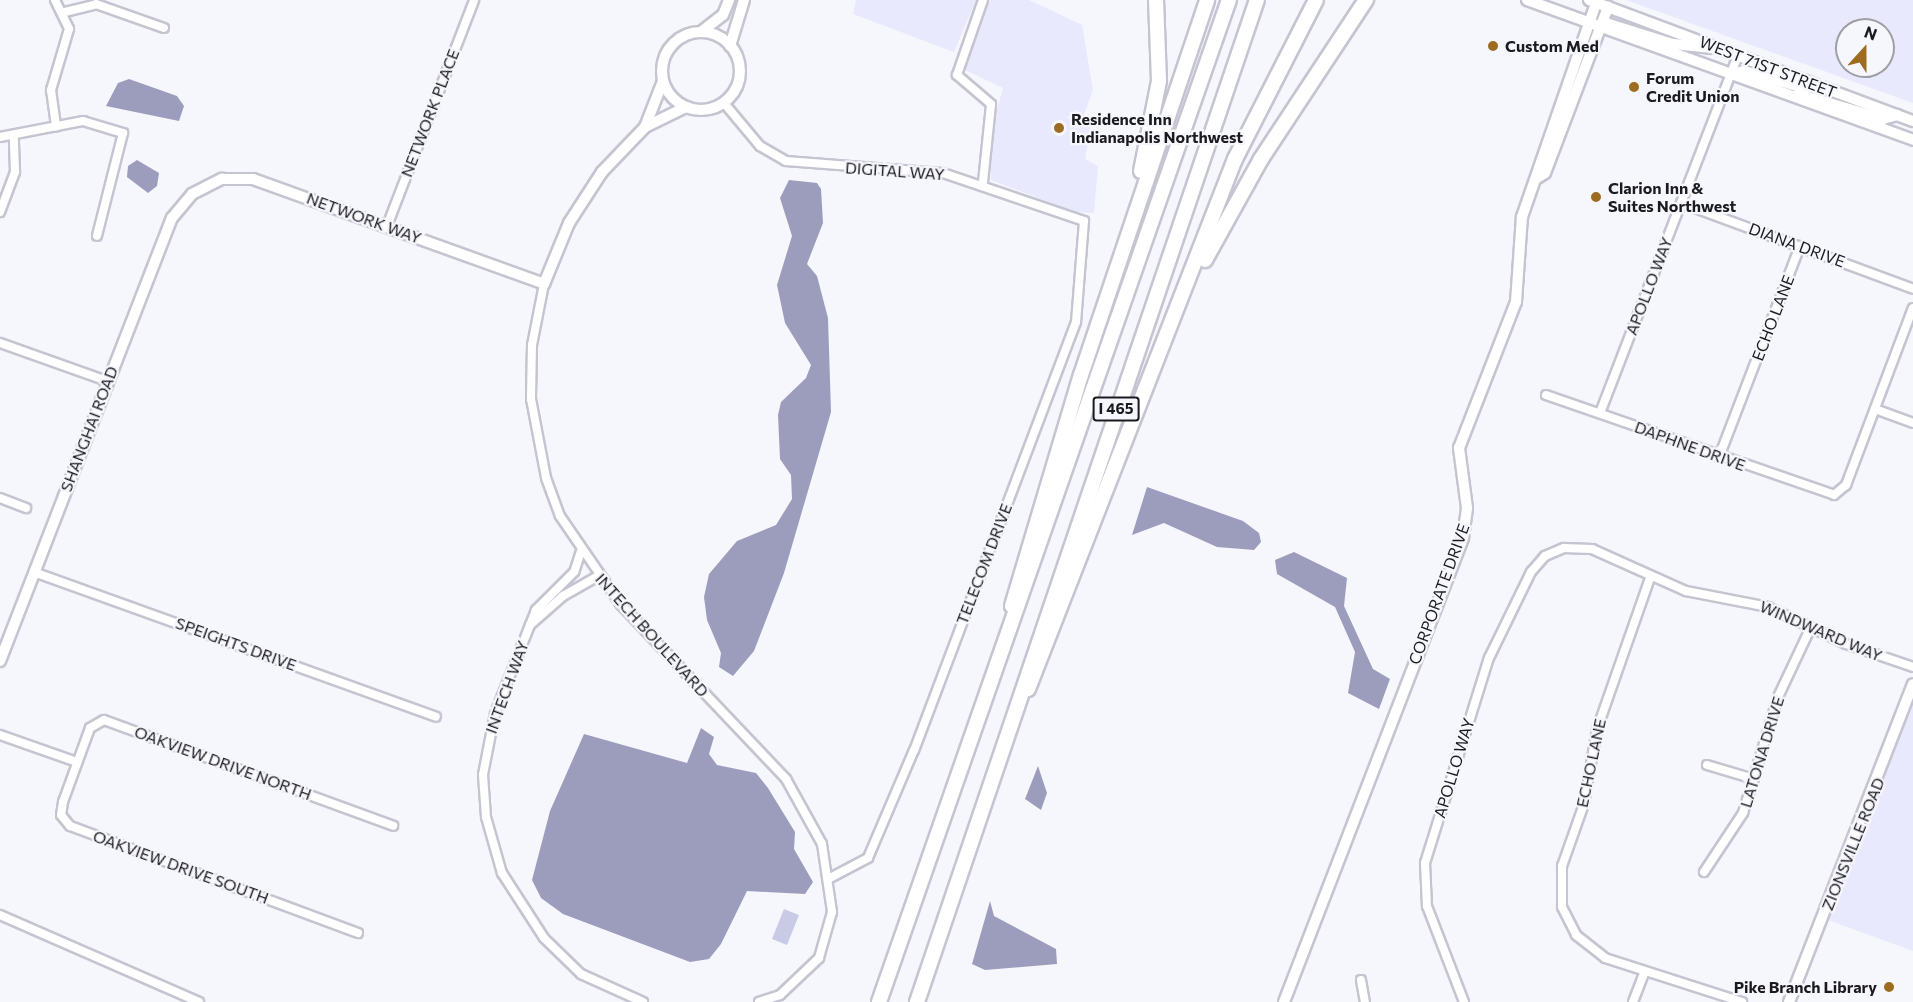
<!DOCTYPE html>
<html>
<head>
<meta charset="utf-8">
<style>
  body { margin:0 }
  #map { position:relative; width:1913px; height:1002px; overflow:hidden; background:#f6f6fd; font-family:Commissioner,sans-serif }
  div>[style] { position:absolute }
  .built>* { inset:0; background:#e8e9fd }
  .green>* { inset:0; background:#c8cae6 }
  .water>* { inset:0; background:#9c9dbd }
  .roads { filter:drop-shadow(2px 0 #c4c5d0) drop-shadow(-2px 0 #c4c5d0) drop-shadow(0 2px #c4c5d0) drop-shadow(0 -2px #c4c5d0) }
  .street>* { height:8px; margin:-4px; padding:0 4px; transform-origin:4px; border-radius:4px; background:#fff }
  .secondary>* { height:10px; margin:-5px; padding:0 5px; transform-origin:5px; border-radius:5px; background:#fff }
  .secondary>.ring { margin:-5px; padding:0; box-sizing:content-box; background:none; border:10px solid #fff; border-radius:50% }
  .highway>* { height:14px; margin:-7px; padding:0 7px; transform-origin:7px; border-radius:7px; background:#fff }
  .dots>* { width:16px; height:16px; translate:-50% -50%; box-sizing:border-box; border:3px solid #f6f6fd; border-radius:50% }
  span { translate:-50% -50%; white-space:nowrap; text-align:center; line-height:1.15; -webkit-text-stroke:4.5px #f6f6fd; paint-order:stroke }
  .shield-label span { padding:2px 4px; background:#f6f6fd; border:2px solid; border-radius:4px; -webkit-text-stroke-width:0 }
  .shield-label { font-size:15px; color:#1b1b1f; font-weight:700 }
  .poi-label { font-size:16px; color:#1b1b1f; font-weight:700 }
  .left { translate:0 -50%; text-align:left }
  .right { translate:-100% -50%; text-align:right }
  .street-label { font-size:16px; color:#1b1b1f }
  .north { position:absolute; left:1835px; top:18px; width:60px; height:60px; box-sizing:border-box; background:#f6f6fd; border:2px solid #9e9ea4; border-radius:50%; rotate:21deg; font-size:16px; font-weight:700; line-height:24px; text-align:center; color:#1b1b1f }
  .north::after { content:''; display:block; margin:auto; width:21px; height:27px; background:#9d6c21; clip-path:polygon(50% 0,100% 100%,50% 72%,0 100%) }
</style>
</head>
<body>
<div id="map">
  <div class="built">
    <i style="clip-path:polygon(856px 0,976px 0,954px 52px,853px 14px)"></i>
    <i style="clip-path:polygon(988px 0,1029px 0,1082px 25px,1093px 90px,1082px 120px,1091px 124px,1085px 159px,1098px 166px,1094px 213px,1075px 212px,991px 180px,988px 141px,1003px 88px,961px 68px)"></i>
    <i style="clip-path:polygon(evenodd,1626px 0,1913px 0,1913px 103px,1626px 0,1847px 30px,1883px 30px,1883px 66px,1847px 66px,1847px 30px)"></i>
    <i style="clip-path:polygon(1913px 701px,1913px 951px,1828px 920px)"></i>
  </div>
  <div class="green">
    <i style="clip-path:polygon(784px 909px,799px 915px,787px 945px,772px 939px)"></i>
  </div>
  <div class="water">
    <i style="clip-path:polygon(129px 79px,177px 96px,184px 106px,179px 121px,106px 106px,118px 83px)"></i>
    <i style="clip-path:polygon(137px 160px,159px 173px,157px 186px,148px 193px,127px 177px,128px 166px)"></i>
    <i style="clip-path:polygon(789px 180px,817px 183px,821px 189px,823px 223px,807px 264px,817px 276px,828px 318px,831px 412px,784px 573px,754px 651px,733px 676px,719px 667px,721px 653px,707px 620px,704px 597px,709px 574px,737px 541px,776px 525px,792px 499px,791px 475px,780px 459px,778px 415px,781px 402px,806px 378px,811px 365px,785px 323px,777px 285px,792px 236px,780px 198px)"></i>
    <i style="clip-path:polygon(1147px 487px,1243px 521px,1259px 533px,1261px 542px,1254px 550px,1217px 547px,1164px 523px,1132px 535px)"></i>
    <i style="clip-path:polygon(1294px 552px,1347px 578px,1344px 606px,1373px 669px,1390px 679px,1379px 709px,1348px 693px,1355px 652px,1335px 607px,1277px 574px,1275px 560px)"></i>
    <i style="clip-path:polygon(701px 728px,714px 737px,709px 754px,717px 765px,756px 773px,768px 788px,795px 832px,794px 849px,813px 882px,805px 894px,747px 891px,721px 944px,709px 959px,690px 962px,563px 914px,541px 898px,532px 880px,550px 811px,584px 734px,687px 763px)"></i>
    <i style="clip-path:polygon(1038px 766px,1047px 793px,1041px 810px,1025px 799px)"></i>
    <i style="clip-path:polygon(990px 901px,994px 916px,1056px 949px,1057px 964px,985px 970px,972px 964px)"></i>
  </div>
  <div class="roads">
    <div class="street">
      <i style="left:55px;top:0;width:32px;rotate:64deg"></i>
      <i style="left:69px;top:29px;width:64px;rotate:106.4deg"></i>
      <i style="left:51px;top:90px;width:37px;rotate:82deg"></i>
      <i style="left:65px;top:12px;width:32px;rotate:-14deg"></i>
      <i style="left:96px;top:4px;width:72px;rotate:19.4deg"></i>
      <i style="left:724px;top:103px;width:56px;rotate:50.1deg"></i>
      <i style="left:760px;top:146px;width:30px;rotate:30deg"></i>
      <i style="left:786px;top:161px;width:157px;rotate:4.4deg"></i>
      <i style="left:943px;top:173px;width:149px;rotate:18.8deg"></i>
      <i style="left:1084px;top:221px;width:101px;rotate:94.5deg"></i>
      <i style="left:1076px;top:322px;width:458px;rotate:110.7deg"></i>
      <i style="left:914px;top:750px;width:117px;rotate:113.1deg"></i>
      <i style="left:868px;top:858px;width:43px;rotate:152.2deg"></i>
      <i style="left:0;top:137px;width:85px;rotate:-10.9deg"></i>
      <i style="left:83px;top:121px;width:42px;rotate:16.7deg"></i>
      <i style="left:123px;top:133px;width:106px;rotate:104.2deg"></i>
      <i style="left:983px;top:182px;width:78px;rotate:-84.1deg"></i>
      <i style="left:991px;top:104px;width:45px;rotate:-139.5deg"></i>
      <i style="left:957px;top:75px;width:79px;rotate:-70.9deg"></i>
      <i style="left:1681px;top:203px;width:247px;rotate:20.3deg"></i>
      <i style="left:0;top:212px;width:43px;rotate:-69.4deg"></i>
      <i style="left:15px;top:172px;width:36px;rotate:-92deg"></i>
      <i style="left:387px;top:226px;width:242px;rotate:-68.9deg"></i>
      <i style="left:544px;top:284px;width:62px;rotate:101.1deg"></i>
      <i style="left:532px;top:345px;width:54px;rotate:91.1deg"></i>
      <i style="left:531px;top:399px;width:80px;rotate:79.2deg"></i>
      <i style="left:546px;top:478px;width:40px;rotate:69.8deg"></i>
      <i style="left:560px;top:516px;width:108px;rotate:55.6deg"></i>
      <i style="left:621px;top:605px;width:240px;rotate:46.5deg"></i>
      <i style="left:786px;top:779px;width:74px;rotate:61deg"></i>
      <i style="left:822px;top:844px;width:69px;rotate:81.6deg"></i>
      <i style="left:832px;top:912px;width:48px;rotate:105.8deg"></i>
      <i style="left:819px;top:958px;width:54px;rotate:136.5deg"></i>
      <i style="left:780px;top:995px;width:22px;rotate:162deg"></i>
      <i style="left:0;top:343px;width:114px;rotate:19.6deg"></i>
      <i style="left:1546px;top:395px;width:305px;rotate:19.1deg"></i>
      <i style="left:1834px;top:495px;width:16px;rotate:-40deg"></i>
      <i style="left:1846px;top:485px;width:189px;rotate:-69.3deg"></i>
      <i style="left:1875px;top:409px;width:40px;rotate:20.2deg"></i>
      <i style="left:1600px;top:413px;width:381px;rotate:-68.9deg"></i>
      <i style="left:1719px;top:457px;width:226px;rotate:-69deg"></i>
      <i style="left:0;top:498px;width:28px;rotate:21deg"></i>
      <i style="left:581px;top:551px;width:22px;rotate:108deg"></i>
      <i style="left:574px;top:572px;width:54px;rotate:135deg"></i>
      <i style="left:536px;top:610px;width:111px;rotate:111.7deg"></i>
      <i style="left:495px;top:713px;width:63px;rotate:101deg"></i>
      <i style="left:483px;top:775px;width:42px;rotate:85.9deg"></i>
      <i style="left:486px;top:817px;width:58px;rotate:74.1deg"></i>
      <i style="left:502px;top:873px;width:77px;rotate:57.1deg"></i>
      <i style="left:544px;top:938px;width:52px;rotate:44.2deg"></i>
      <i style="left:581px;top:974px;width:68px;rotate:24.3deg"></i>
      <i style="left:34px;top:572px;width:427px;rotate:19.8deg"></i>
      <i style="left:1650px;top:578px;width:160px;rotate:109.3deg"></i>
      <i style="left:1597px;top:729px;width:76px;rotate:99.8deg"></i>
      <i style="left:1584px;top:804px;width:66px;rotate:109.5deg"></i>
      <i style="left:1562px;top:866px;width:41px;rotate:90deg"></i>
      <i style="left:1562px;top:907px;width:31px;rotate:63deg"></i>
      <i style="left:1576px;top:935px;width:37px;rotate:38deg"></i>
      <i style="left:1605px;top:958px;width:144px;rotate:17.8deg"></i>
      <i style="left:530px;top:625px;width:44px;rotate:-41.3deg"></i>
      <i style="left:563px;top:596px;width:40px;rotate:-29.7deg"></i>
      <i style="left:0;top:735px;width:82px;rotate:19.3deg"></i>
      <i style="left:1707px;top:765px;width:49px;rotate:16.6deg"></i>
      <i style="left:1704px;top:872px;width:71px;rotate:-56.5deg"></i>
      <i style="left:1743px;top:813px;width:121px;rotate:-73.2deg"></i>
      <i style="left:1778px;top:697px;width:77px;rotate:-64.8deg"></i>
      <i style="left:0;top:915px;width:217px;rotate:23.6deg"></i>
      <i style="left:358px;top:933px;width:307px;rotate:-159.6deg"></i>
      <i style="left:70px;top:826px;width:14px;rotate:-129deg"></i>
      <i style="left:61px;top:815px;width:13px;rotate:-81deg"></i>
      <i style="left:63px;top:802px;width:79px;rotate:-70deg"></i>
      <i style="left:90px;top:728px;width:16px;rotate:-30deg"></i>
      <i style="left:104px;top:720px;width:308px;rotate:20.1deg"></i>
      <i style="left:1361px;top:980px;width:22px;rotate:80deg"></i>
      <i style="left:1464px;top:1002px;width:103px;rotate:-111.1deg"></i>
      <i style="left:1427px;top:906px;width:43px;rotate:-92.7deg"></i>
      <i style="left:1425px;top:863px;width:215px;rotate:-72.7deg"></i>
      <i style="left:1489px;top:658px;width:96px;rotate:-64deg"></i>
      <i style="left:1531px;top:572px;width:21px;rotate:-49deg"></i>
      <i style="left:1545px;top:556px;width:21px;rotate:-23deg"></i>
      <i style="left:1564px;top:548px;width:28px;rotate:2deg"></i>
      <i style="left:1592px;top:549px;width:103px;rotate:24.1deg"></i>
      <i style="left:1686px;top:591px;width:84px;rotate:11deg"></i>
      <i style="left:1768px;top:607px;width:86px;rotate:25.4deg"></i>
      <i style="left:1846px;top:644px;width:71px;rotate:18.9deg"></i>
      <i style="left:1633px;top:1002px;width:30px;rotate:-69deg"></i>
    </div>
    <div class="secondary">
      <i style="left:1527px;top:0;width:411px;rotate:19.9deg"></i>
      <i style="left:1589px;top:0;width:346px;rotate:20.5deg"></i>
      <i style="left:1606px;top:23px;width:70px;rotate:17.4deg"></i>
      <i style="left:1673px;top:44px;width:40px;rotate:5.7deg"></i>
      <i style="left:701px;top:32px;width:28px;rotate:-38deg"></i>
      <i style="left:723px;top:15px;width:16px;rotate:-68deg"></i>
      <i class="ring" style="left:662px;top:32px;width:68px;height:68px"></i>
      <i style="left:730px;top:46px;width:48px;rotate:-73.1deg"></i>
      <i style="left:1731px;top:74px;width:13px;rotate:-13deg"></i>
      <i style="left:1744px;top:71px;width:66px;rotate:15.7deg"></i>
      <i style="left:1798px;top:94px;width:89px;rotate:16.4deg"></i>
      <i style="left:1883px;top:119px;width:15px;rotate:-16deg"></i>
      <i style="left:645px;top:127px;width:49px;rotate:-68.6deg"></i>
      <i style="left:1537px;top:178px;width:9px;rotate:-32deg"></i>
      <i style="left:1545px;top:173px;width:178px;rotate:-69.2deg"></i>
      <i style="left:0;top:661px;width:475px;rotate:-68.8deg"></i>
      <i style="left:172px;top:218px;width:31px;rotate:-50deg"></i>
      <i style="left:192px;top:194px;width:34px;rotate:-27deg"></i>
      <i style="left:222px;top:179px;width:31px"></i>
      <i style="left:253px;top:179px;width:309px;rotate:19.8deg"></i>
      <i style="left:544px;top:284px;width:66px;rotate:-67.7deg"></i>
      <i style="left:569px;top:223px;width:61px;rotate:-57.1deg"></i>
      <i style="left:602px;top:172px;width:62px;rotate:-46.3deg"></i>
      <i style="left:645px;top:127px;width:46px;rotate:-26deg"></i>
      <i style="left:1284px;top:1002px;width:498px;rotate:-68.9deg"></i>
      <i style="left:1463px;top:537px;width:29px;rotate:-82deg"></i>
      <i style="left:1467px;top:508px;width:61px;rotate:-97.6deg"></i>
      <i style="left:1459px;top:448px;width:157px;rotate:-68.7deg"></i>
      <i style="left:1516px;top:302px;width:85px;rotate:-86deg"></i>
      <i style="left:1522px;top:217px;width:226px;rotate:-70.9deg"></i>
      <i style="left:1789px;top:1002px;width:341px;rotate:-68.7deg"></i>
    </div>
    <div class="highway">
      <i style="left:1141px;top:171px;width:92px;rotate:-78.7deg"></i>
      <i style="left:1159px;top:81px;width:81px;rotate:-92.1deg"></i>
      <i style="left:1205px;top:260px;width:115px;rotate:-61deg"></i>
      <i style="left:1261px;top:159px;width:191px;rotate:-56.6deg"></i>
      <i style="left:1012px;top:606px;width:241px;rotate:-73.4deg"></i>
      <i style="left:1081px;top:375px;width:396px;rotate:-71.4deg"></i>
      <i style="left:1028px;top:689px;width:569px;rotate:-68.67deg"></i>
      <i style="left:1235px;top:159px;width:178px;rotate:-63deg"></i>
      <i style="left:879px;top:1002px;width:1061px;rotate:-70.75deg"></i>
      <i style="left:917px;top:1002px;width:1058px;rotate:-71.26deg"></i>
    </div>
  </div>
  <div class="dots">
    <i style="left:1493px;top:46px;background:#9d6c21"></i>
    <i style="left:1634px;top:87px;background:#9d6c21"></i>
    <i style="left:1059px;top:128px;background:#9d6c21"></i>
    <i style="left:1596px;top:197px;background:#9d6c21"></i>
    <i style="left:1889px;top:987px;background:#9d6c21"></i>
  </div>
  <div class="shield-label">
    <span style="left:1116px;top:409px">I 465</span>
  </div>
  <div class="poi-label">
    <span class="left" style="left:1505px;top:46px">Custom Med</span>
    <span class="left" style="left:1646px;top:87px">Forum<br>Credit Union</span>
    <span class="left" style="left:1071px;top:128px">Residence Inn<br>Indianapolis Northwest</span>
    <span class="left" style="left:1608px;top:197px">Clarion Inn &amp;<br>Suites Northwest</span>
    <span class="right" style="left:1877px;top:987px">Pike Branch Library</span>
  </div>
  <div class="street-label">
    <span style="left:1768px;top:67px;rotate:21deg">WEST 71ST STREET</span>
    <span style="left:430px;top:113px;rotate:-69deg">NETWORK PLACE</span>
    <span style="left:895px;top:171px;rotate:4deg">DIGITAL WAY</span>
    <span style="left:364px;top:218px;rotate:20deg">NETWORK WAY</span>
    <span style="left:1797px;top:245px;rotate:20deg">DIANA DRIVE</span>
    <span style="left:1649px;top:286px;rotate:-69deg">APOLLO WAY</span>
    <span style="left:1773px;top:318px;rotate:-69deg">ECHO LANE</span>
    <span style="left:89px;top:429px;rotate:-69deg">SHANGHAI ROAD</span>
    <span style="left:1690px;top:446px;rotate:20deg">DAPHNE DRIVE</span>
    <span style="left:984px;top:564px;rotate:-69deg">TELECOM DRIVE</span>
    <span style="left:1439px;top:594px;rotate:-70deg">CORPORATE DRIVE</span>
    <span style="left:1821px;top:631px;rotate:23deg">WINDWARD WAY</span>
    <span style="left:652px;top:635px;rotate:48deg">INTECH BOULEVARD</span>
    <span style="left:236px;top:644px;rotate:20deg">SPEIGHTS DRIVE</span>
    <span style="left:507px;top:687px;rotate:-70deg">INTECH WAY</span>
    <span style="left:1762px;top:752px;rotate:-73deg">LATONA DRIVE</span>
    <span style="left:223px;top:763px;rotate:20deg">OAKVIEW DRIVE NORTH</span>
    <span style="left:1591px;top:763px;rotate:-78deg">ECHO LANE</span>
    <span style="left:1454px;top:768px;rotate:-73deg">APOLLO WAY</span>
    <span style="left:1853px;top:844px;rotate:-68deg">ZIONSVILLE ROAD</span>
    <span style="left:181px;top:867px;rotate:20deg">OAKVIEW DRIVE SOUTH</span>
  </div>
  <div class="north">N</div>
</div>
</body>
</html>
